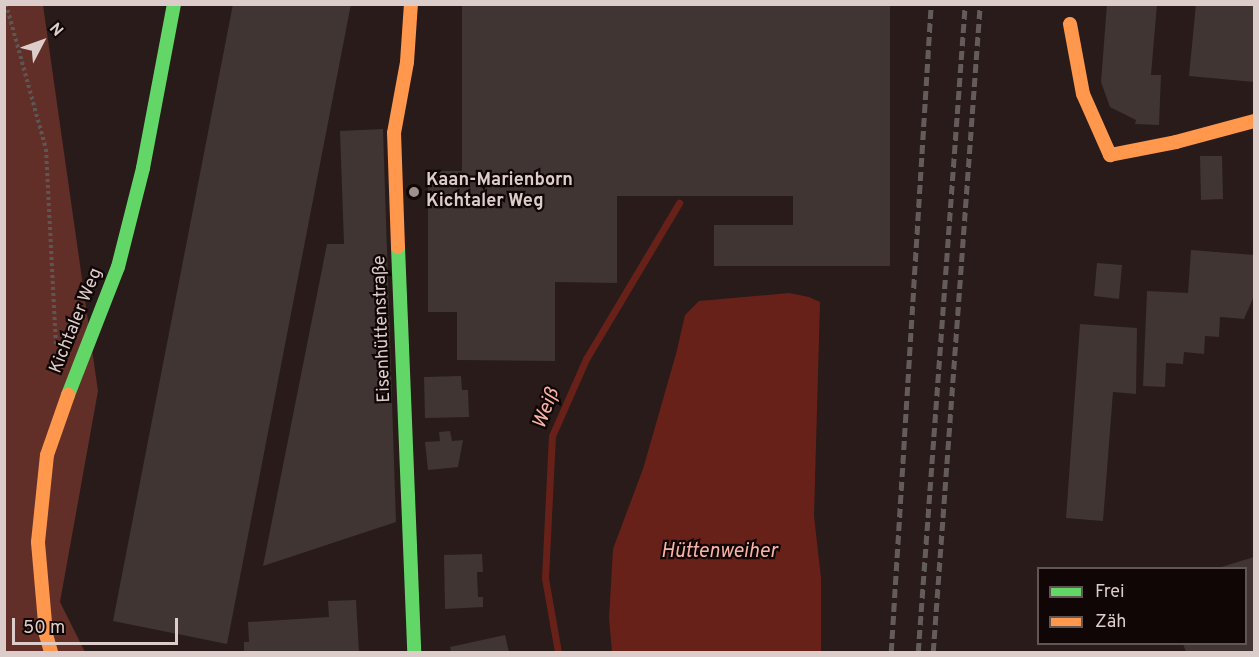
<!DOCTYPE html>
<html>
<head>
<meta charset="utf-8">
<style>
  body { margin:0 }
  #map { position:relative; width:1259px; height:657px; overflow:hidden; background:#281b19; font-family:Overpass,sans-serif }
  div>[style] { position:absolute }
  .green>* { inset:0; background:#612f27 }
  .water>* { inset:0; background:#682118 }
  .stream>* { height:7px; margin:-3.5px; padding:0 3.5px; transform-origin:3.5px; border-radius:3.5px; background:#682118 }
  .building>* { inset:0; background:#403533 }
  .path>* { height:4px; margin-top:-2px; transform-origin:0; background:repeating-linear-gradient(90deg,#5d5654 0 3px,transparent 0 6px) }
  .fast>* { height:14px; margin:-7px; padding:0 7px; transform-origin:7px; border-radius:7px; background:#63d668 }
  .slow>* { height:14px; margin:-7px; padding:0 7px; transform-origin:7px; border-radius:7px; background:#ff974d }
  .rail>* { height:4.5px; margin-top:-2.25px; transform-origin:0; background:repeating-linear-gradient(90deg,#645c5b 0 9px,transparent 0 13.5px) }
  .dots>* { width:16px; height:16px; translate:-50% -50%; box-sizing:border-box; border:3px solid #0f0605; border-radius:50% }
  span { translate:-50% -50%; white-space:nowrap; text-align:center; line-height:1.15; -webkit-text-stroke:4.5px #0f0605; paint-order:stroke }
  .poi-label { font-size:18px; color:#ddcdca; font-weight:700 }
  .left { translate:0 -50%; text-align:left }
  .street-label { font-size:18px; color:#ddcdca }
  .water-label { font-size:20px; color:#f9b3a6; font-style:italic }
  .frame { position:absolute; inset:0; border:6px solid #ddcdca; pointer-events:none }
  .legend { position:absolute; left:1037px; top:567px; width:210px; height:78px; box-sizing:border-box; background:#0f0605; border:2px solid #615654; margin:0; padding:8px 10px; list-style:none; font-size:18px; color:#ddcdca }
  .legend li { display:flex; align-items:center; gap:12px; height:30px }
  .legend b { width:30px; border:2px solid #615654 }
  .north { position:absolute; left:12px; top:12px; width:60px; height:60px; -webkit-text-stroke:4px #0f0605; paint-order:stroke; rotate:49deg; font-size:16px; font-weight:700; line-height:24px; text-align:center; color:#ddcdca }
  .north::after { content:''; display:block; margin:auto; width:21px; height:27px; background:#ddcdca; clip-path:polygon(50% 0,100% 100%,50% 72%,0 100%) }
  .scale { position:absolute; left:12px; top:618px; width:166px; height:27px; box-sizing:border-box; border:3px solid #ddcdca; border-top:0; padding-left:8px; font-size:18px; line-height:21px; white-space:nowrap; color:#ddcdca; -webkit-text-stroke:4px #0f0605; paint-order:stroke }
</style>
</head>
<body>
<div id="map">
  <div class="green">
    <i style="clip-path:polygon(4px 5px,43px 5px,98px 391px,60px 602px,85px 652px,5px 652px)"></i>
  </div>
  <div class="water">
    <i style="clip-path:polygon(789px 293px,809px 297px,820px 302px,814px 516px,821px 578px,821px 652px,612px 652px,609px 618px,613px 549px,643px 469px,676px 354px,685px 315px,699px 301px)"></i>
  </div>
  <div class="stream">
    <i style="left:558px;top:652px;width:75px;rotate:-100deg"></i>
    <i style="left:545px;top:578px;width:142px;rotate:-87.2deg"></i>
    <i style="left:552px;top:436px;width:84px;rotate:-66.2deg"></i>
    <i style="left:586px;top:359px;width:182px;rotate:-59.2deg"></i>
  </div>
  <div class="building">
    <i style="clip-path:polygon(233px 4px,351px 4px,227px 644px,113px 621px)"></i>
    <i style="clip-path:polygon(462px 4px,890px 4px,890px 266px,714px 266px,714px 225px,793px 225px,793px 196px,617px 196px,617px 283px,555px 282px,555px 361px,457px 360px,457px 312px,428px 312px,428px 171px,462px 171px)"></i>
    <i style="clip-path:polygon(1107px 4px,1157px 4px,1151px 75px,1161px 75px,1159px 125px,1135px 124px,1136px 120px,1110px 107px,1101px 82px)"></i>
    <i style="clip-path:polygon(1196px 4px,1254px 4px,1254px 82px,1189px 76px)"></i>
    <i style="clip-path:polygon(383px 129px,396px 522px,263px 566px,327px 244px,344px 244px,340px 131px)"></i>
    <i style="clip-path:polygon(1200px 156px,1222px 156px,1223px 199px,1201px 200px)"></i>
    <i style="clip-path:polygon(1191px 250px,1254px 255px,1254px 296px,1244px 319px,1220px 317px,1219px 337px,1205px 336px,1204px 354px,1184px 352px,1183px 364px,1166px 363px,1165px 387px,1143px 386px,1147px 291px,1188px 293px)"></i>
    <i style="clip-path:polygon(1097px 263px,1122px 265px,1119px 299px,1094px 296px)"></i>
    <i style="clip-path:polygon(1080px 324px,1137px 328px,1136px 394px,1113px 392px,1103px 521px,1066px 518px)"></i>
    <i style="clip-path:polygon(461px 376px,462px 390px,468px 390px,469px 417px,425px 418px,424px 377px)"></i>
    <i style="clip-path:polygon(450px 431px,452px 441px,463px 440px,458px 467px,428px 470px,425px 442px,440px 441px,439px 432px)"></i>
    <i style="clip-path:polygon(482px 554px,483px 572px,477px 572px,478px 597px,483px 597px,483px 607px,445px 609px,444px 555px)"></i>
    <i style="clip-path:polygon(1254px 557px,1254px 652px,1186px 652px,1183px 644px,1246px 644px,1246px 568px,1218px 568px)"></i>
    <i style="clip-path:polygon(356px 600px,359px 652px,244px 652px,244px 642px,249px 642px,248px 622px,329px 617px,328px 601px)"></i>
    <i style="clip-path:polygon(505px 635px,509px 652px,451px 652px,450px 647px)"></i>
  </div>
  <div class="path">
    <i style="left:6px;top:4px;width:150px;rotate:74.6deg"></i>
    <i style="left:46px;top:149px;width:197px;rotate:87.1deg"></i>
  </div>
  <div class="fast">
    <i style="left:398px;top:247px;width:405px;rotate:87.7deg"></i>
    <i style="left:68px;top:395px;width:137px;rotate:-68.7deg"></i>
    <i style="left:118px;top:267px;width:102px;rotate:-75.8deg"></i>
    <i style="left:143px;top:168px;width:167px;rotate:-79.3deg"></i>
  </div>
  <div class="slow">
    <i style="left:1070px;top:24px;width:71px;rotate:79.5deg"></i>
    <i style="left:1083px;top:94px;width:67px;rotate:66.1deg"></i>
    <i style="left:1110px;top:155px;width:67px;rotate:-11.1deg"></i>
    <i style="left:1176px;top:142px;width:81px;rotate:-15.1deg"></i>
    <i style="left:398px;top:247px;width:114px;rotate:-92deg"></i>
    <i style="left:394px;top:133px;width:72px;rotate:-79.6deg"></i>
    <i style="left:407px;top:62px;width:58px;rotate:-86.1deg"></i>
    <i style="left:51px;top:652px;width:19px;rotate:-106deg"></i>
    <i style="left:46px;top:634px;width:92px;rotate:-95deg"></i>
    <i style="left:38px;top:542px;width:87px;rotate:-84.1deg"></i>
    <i style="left:47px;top:455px;width:64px;rotate:-70.7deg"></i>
  </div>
  <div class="rail">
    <i style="left:891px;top:652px;width:649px;rotate:-86.47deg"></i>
    <i style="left:918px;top:652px;width:650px;rotate:-85.85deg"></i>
    <i style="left:933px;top:652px;width:650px;rotate:-85.85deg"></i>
  </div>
  <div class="dots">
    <i style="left:414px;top:192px;background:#9e8f8c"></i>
  </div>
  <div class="poi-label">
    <span class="left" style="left:426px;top:192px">Kaan-Marienborn<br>Kichtaler Weg</span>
  </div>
  <div class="street-label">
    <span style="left:77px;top:321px;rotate:-68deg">Kichtaler Weg</span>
    <span style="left:383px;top:329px;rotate:-92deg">Eisenhüttenstraße</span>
  </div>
  <div class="water-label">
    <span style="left:547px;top:409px;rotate:-69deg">Weiß</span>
    <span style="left:719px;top:552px">Hüttenweiher</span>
  </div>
  <div class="frame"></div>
  <ul class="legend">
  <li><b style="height:8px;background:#63d668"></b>Frei</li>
  <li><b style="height:8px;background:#ff974d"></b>Zäh</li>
  </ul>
  <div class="north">N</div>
  <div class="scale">50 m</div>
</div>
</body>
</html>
